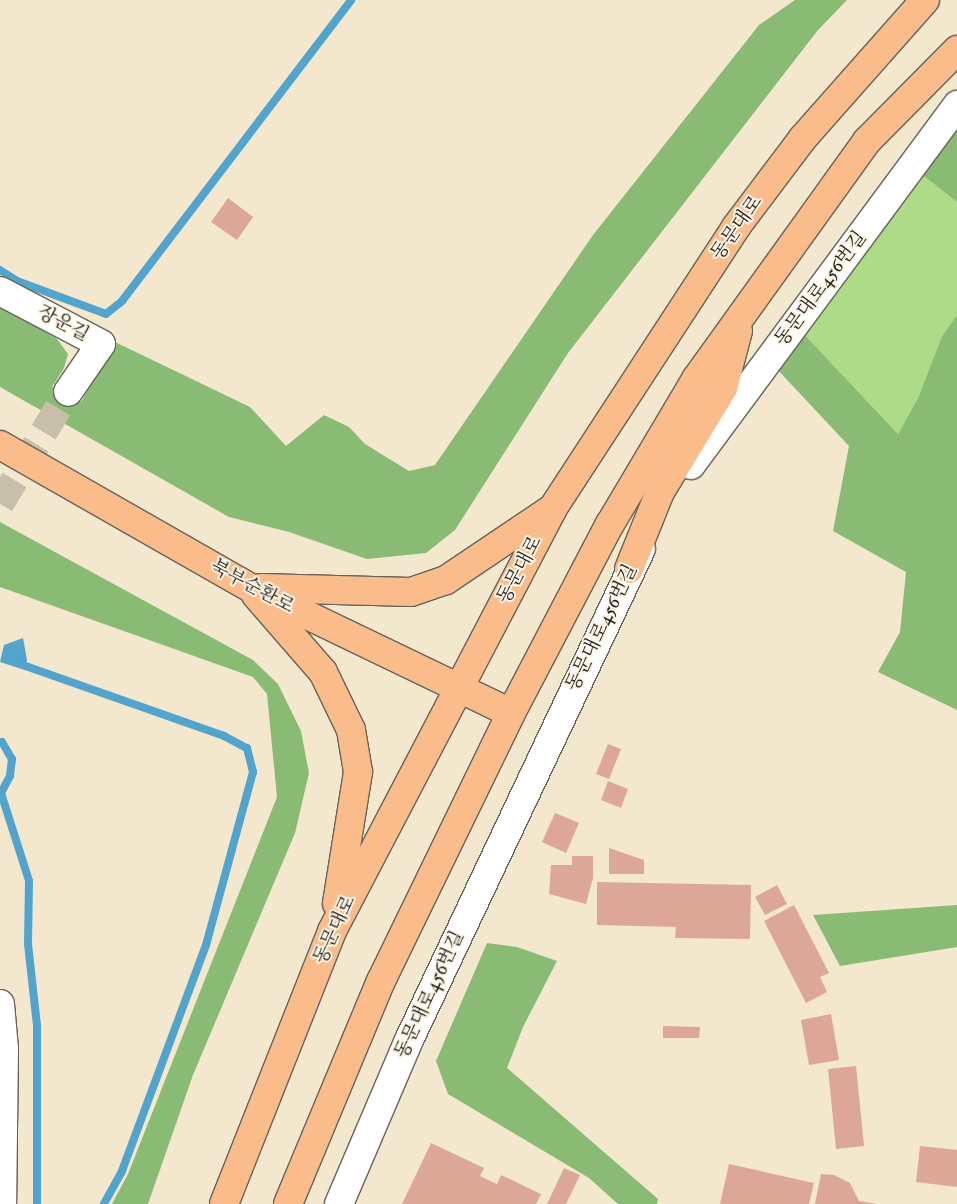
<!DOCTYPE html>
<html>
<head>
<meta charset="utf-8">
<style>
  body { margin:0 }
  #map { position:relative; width:957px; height:1204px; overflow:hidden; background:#f3e8ce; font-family:"IM FELL Double Pica","Noto Serif KR",serif }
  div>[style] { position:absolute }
  .green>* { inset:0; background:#aedb87 }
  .forest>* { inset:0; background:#8abb74 }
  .water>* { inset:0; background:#52a4cd }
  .stream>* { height:8px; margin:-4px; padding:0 4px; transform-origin:4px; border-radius:4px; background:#52a4cd }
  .building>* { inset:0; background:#dca796 }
  .tertiary-tunnel>* { height:28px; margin-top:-14px; transform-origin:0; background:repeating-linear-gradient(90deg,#c8bfaa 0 28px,transparent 0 42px) }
  .roads { filter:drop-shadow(1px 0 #67635a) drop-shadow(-1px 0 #67635a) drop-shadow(0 1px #67635a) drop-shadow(0 -1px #67635a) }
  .minor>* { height:28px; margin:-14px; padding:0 14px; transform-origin:14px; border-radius:14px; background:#fff }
  .tertiary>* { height:28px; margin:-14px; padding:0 14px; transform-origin:14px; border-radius:14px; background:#fff }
  .primary>* { height:28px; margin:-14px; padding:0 14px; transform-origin:14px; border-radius:14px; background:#fabc8b }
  span { translate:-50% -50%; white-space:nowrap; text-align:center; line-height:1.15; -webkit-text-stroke:4px #fcf5e5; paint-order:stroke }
  .street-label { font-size:19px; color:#1c1c1c }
</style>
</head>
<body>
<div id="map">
  <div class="green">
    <i style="clip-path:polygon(920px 173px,957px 202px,957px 315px,942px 336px,918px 398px,898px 434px,800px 330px)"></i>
  </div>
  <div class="forest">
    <i style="clip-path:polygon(795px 0,847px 0,818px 30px,568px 353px,455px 530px,426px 553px,367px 559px,289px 532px,229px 517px,0 387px,0 304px,57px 339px,68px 354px,64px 368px,52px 387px,81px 402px,115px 342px,250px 407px,286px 446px,324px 415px,349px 427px,365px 444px,409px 471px,435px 465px,593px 235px,759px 25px)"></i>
    <i style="clip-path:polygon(957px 124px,957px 202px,920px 173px)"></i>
    <i style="clip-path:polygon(957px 315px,957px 710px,878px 672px,900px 632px,906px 572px,833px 531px,849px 446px,775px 367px,800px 330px,898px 434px,918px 398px,942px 336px)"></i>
    <i style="clip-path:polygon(0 522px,253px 660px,278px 684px,301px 731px,309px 773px,295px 833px,193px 1075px,148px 1204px,112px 1204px,128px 1174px,277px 797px,267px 694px,253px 677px,0 587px)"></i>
    <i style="clip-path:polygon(957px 905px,957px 947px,840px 966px,813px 915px)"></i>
    <i style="clip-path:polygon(487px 943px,517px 947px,557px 961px,523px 1027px,507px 1068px,658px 1199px,657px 1204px,618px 1204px,589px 1178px,448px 1094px,436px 1061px)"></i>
  </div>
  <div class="water">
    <i style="clip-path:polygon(23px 638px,27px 660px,25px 670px,0 662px,4px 645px)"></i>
  </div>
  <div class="stream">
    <i style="left:0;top:270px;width:20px;rotate:33deg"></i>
    <i style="left:17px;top:281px;width:95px;rotate:20.3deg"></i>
    <i style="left:106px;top:314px;width:21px;rotate:-39deg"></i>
    <i style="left:122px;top:301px;width:378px;rotate:-52.7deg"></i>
    <i style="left:17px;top:663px;width:219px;rotate:19.4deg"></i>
    <i style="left:224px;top:736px;width:26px;rotate:28deg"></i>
    <i style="left:247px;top:748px;width:25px;rotate:76deg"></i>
    <i style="left:253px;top:772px;width:179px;rotate:105.2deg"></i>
    <i style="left:206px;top:945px;width:243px;rotate:110.4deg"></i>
    <i style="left:121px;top:1173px;width:35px;rotate:119deg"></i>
    <i style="left:2px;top:742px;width:20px;rotate:60deg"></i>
    <i style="left:12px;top:759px;width:17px;rotate:97deg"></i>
    <i style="left:10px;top:776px;width:19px;rotate:118deg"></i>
    <i style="left:1px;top:793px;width:92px;rotate:72.3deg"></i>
    <i style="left:29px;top:881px;width:63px;rotate:90.9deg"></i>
    <i style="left:28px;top:944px;width:81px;rotate:83.7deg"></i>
    <i style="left:37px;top:1025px;width:179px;rotate:90deg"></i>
  </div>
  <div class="building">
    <i style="clip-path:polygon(228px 198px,253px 217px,237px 240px,211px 222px)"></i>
    <i style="clip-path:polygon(608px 744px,621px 749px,609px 779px,596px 774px)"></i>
    <i style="clip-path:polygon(608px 781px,628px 789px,621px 808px,601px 800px)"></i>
    <i style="clip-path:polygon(555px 813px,579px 823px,566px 853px,542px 842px)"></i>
    <i style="clip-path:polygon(609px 848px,644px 860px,644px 874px,609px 874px)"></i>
    <i style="clip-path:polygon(572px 856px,593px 856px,593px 878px,586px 904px,549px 894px,551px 865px,572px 865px)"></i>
    <i style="clip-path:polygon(597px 882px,751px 885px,750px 939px,675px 938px,676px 927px,597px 925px)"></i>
    <i style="clip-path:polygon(777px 885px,787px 904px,765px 915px,755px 897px)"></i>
    <i style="clip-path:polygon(794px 905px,829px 973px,820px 977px,827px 992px,806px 1003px,764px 921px)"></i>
    <i style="clip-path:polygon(831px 1014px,839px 1060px,809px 1065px,801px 1020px)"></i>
    <i style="clip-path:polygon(663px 1026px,700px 1027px,699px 1038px,663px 1038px)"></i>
    <i style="clip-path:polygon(856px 1066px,864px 1146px,836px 1149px,828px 1069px)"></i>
    <i style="clip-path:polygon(431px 1143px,484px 1168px,480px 1176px,497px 1184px,501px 1175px,541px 1194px,536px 1204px,402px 1204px)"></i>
    <i style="clip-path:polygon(920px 1146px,957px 1150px,957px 1187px,916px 1182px)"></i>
    <i style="clip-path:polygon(729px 1164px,814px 1183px,809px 1204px,720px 1204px)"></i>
    <i style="clip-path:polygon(564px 1168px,580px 1175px,566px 1204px,547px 1204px)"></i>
    <i style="clip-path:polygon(821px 1174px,834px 1175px,850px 1183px,859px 1201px,877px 1204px,815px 1204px)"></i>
  </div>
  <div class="tertiary-tunnel">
    <i style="left:0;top:504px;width:131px;rotate:-58.7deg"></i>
  </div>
  <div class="roads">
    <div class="minor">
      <i style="left:691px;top:465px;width:448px;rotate:-53.5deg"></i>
      <i style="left:339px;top:1204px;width:176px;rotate:-66.9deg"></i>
      <i style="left:408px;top:1042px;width:545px;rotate:-64.7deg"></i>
    </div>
    <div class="tertiary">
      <i style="left:0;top:291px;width:114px;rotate:27.7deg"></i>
      <i style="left:101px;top:344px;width:58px;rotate:124.5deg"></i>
      <i style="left:0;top:1004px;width:45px;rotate:84.9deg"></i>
      <i style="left:4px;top:1049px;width:155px;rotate:90.7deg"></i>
    </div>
    <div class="primary">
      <i style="left:0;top:445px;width:289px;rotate:29.7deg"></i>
      <i style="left:251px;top:588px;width:288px;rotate:25.7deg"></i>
      <i style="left:629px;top:569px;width:83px;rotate:-68.1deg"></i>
      <i style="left:660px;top:492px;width:122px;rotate:-58.8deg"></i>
      <i style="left:723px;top:388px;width:59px;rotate:-75.3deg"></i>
      <i style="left:261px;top:588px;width:150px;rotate:1.5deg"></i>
      <i style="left:411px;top:592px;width:37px;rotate:-19deg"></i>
      <i style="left:446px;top:580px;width:125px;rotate:-33.9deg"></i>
      <i style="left:256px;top:595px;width:102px;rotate:49deg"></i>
      <i style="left:323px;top:672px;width:64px;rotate:64.2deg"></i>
      <i style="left:351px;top:730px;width:43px;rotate:80.5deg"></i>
      <i style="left:358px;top:772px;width:133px;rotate:99.1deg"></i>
      <i style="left:224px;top:1204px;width:294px;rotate:-68.4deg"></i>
      <i style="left:332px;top:931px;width:477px;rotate:-62.4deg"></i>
      <i style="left:553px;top:508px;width:335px;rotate:-56.9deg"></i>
      <i style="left:736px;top:227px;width:111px;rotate:-53deg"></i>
      <i style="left:803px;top:138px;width:184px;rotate:-48.5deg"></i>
      <i style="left:288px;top:1204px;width:242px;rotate:-67.4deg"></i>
      <i style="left:381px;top:981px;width:298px;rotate:-64.1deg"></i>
      <i style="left:511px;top:713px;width:213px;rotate:-62.4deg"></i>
      <i style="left:610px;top:524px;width:169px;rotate:-59.3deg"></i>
      <i style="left:696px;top:379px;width:293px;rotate:-54.3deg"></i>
      <i style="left:867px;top:141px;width:128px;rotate:-45.3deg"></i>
    </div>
  </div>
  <div class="street-label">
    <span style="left:737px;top:228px;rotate:-55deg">동문대로</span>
    <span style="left:821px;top:289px;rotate:-53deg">동문대로456번길</span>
    <span style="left:63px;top:324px;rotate:28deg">장운길</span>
    <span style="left:520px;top:570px;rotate:-62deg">동문대로</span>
    <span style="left:252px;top:587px;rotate:28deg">북부순환로</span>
    <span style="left:602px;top:628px;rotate:-64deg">동문대로456번길</span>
    <span style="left:335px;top:930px;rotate:-65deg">동문대로</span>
    <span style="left:430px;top:995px;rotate:-65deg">동문대로456번길</span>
  </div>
</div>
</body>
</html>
